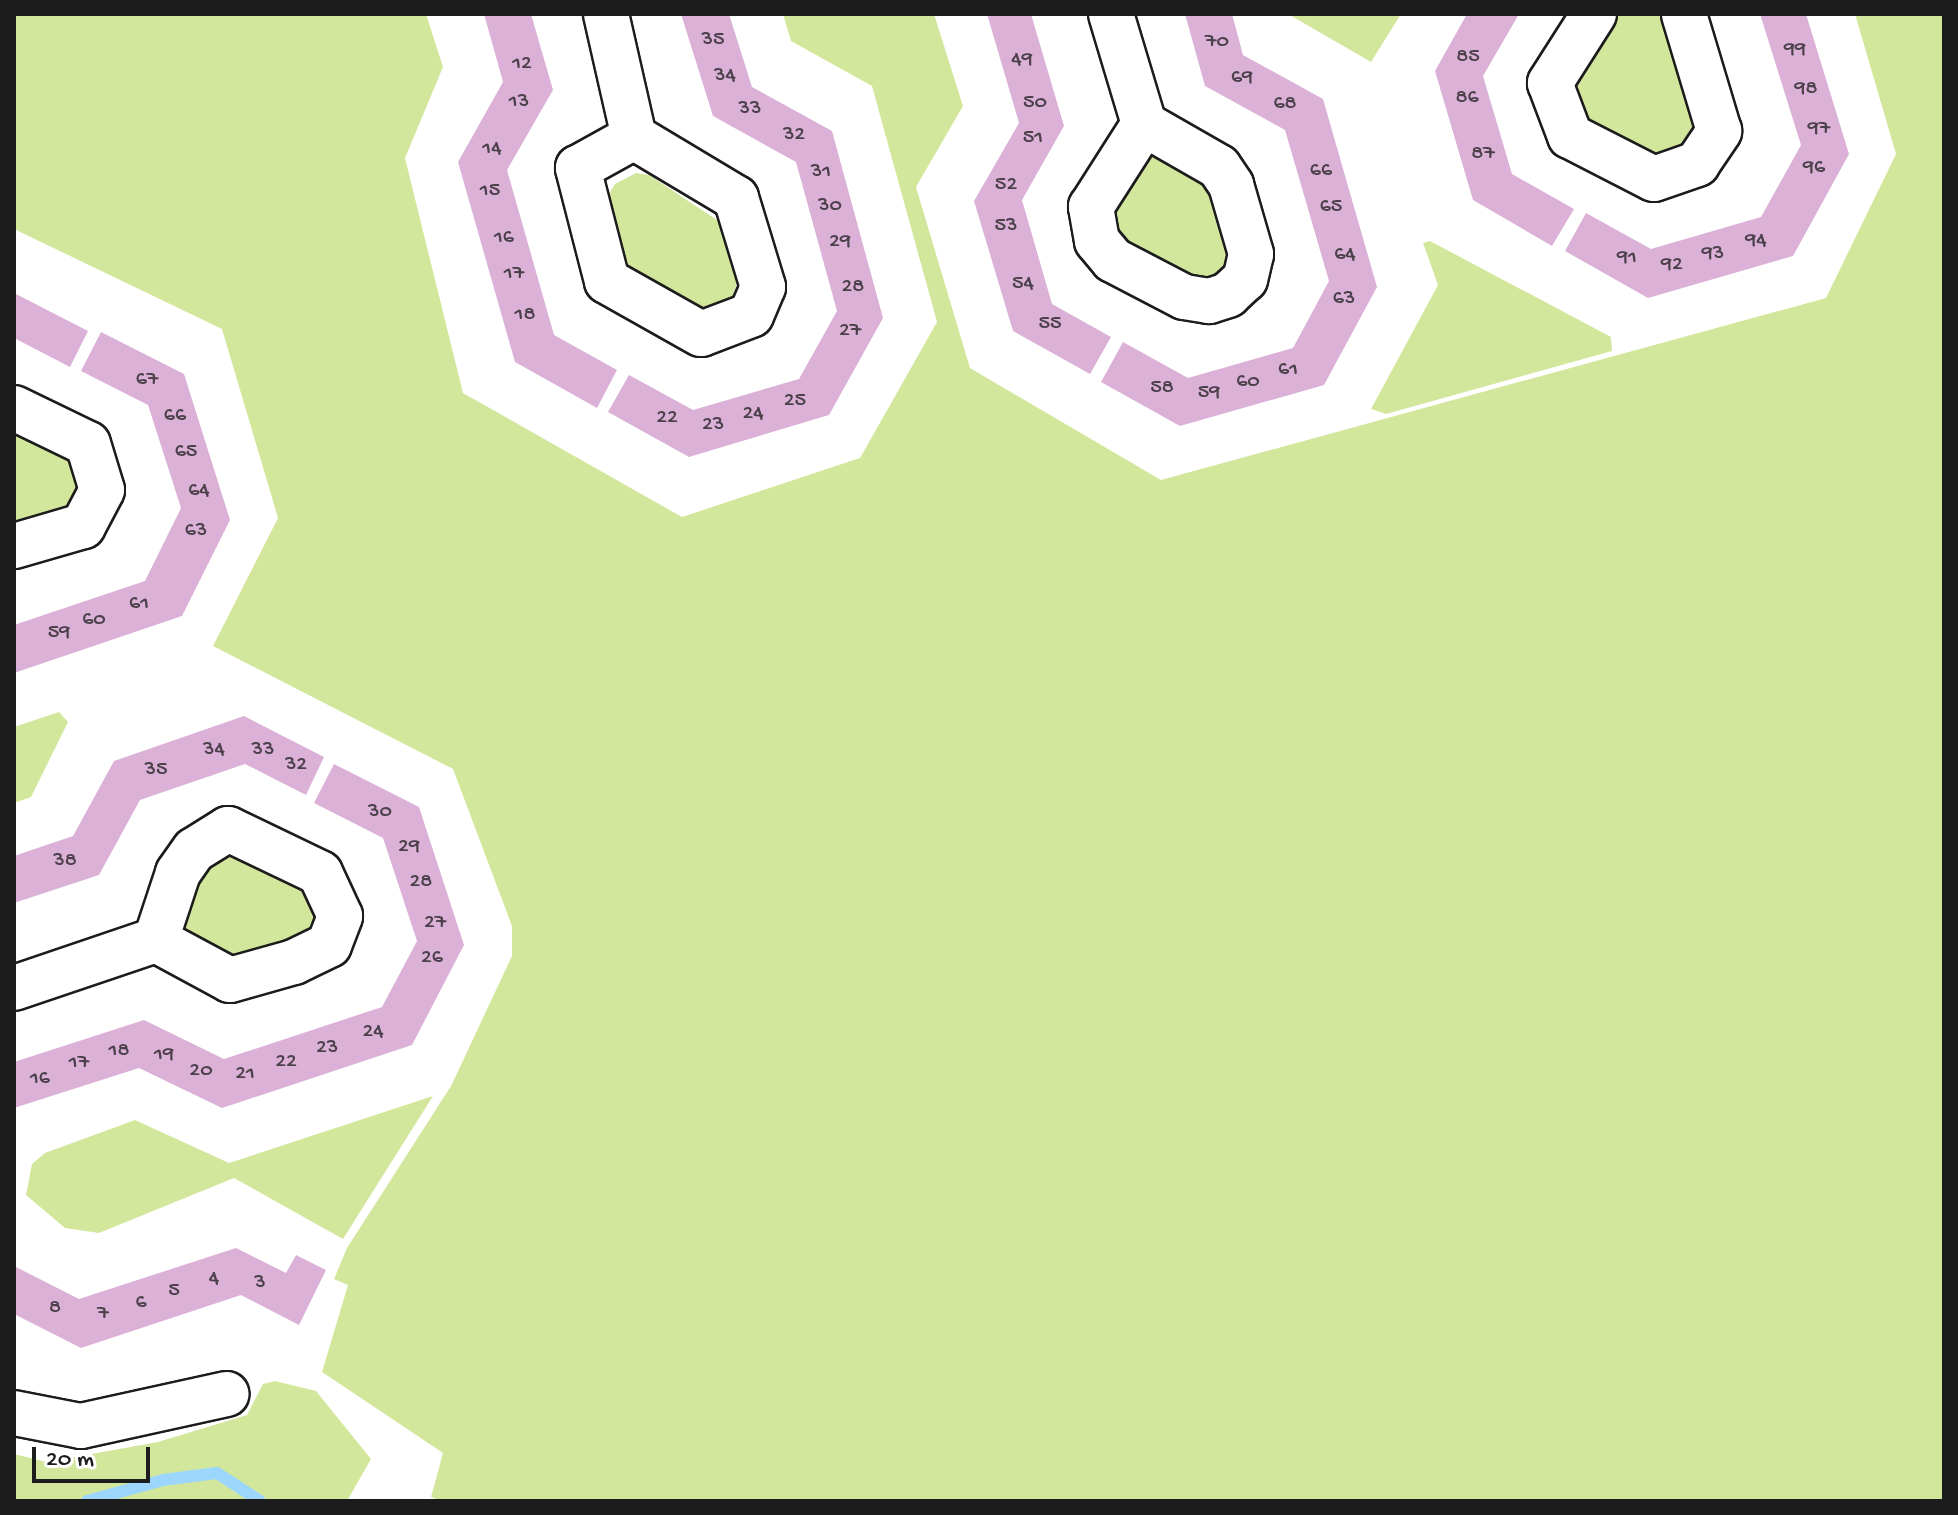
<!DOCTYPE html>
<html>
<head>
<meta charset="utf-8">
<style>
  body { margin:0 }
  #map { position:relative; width:1958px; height:1515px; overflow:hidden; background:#fff; font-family:"Gochi Hand",sans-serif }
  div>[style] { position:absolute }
  .green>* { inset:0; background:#d3e79c }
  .stream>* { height:12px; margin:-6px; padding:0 6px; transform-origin:6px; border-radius:6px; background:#9cd6fc }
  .building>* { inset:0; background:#dbb1d7 }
  .roads { filter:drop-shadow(2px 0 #1c1c1c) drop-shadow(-2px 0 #1c1c1c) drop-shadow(0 2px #1c1c1c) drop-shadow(0 -2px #1c1c1c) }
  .minor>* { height:44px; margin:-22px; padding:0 22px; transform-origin:22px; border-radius:22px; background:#fff }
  span { translate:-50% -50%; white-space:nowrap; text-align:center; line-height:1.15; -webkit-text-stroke:7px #fff; paint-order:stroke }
  .number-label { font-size:22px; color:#4c414b }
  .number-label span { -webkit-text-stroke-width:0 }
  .frame { position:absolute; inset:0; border:16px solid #1c1c1c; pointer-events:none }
  .scale { position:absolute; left:32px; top:1447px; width:118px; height:36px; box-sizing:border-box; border:4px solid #1c1c1c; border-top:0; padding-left:10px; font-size:24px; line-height:28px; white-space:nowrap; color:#1c1c1c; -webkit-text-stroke:6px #fff; paint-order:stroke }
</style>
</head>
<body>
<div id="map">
  <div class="green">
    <i style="clip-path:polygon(14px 14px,426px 14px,443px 67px,405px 158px,463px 393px,682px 517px,860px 458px,937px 322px,872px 86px,791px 41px,783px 14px,934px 14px,963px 106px,916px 187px,970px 368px,1161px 480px,1826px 298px,1896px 154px,1855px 14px,1944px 14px,1944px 1501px,442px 1501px,431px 1497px,443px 1453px,322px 1372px,348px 1285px,334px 1279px,347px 1248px,451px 1086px,512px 956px,512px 926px,453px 769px,213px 646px,278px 518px,222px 329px,14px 229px)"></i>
    <i style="clip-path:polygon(1288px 14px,1401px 14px,1371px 62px)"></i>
    <i style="clip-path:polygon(1618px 14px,1667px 14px,1702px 119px,1693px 145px,1656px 157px,1593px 124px,1582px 111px,1575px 87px,1578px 73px)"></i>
    <i style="clip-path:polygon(1154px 157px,1206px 179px,1231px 249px,1220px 274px,1197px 284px,1118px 243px,1111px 208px,1144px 160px)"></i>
    <i style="clip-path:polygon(636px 173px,649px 175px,723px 224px,739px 276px,730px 306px,708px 318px,629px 280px,607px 197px,615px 184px)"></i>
    <i style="clip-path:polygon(1430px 241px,1611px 337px,1612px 351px,1386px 414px,1371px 409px,1438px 285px,1423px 243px)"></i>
    <i style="clip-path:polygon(14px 432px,70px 461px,80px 472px,76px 510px,14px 534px)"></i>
    <i style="clip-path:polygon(59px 712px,68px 722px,31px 797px,14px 803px,14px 727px)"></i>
    <i style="clip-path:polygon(230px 855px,304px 889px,317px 902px,320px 928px,251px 966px,182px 934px,181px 922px,199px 873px,217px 857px)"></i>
    <i style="clip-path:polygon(433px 1096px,343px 1239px,234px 1178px,99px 1233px,65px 1228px,26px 1195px,32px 1164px,45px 1153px,135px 1120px,229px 1163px)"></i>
    <i style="clip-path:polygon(275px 1381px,316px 1391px,371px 1459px,347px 1501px,270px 1501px,223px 1476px,253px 1501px,14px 1501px,14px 1454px,47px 1462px,158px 1442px,247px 1415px,263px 1384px)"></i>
  </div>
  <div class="stream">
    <i style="left:87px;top:1501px;width:79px;rotate:-15.4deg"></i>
    <i style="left:163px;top:1480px;width:54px;rotate:-7.4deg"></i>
    <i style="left:217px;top:1473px;width:51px;rotate:33.1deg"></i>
  </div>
  <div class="building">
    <i style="clip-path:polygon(484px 14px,531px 14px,553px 90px,507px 170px,554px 335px,617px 370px,597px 408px,515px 362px,458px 162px,503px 82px)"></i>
    <i style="clip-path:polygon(681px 14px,729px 14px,752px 87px,832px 131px,883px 318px,829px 415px,689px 457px,608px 412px,629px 375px,693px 410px,799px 379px,837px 311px,796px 162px,713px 116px)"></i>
    <i style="clip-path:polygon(987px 14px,1031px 14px,1064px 126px,1022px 200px,1052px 304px,1111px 337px,1090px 374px,1013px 331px,974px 201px,1019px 123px)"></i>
    <i style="clip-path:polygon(1185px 14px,1232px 14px,1243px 55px,1323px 99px,1377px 287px,1324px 385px,1180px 426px,1101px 382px,1123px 342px,1188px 378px,1293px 348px,1329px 281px,1285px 130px,1205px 86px)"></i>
    <i style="clip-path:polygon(1467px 14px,1519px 14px,1483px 76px,1512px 174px,1574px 209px,1552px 246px,1473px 200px,1435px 71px)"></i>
    <i style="clip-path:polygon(1760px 14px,1806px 14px,1849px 154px,1793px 256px,1648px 298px,1565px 251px,1586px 213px,1651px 249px,1761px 217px,1801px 145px)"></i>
    <i style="clip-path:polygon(14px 293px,88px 331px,70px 367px,14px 338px)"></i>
    <i style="clip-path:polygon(101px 332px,184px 374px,230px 520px,182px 616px,14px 673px,14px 625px,145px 581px,181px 508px,148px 405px,81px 371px)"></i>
    <i style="clip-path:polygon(244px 716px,324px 757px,306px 795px,245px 764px,140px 800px,99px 875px,14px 903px,14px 856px,73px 836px,114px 761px)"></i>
    <i style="clip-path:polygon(334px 764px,419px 807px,464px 945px,412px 1045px,222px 1108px,139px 1068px,14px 1108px,14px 1062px,144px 1020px,224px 1059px,382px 1007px,417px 941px,383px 838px,314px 803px)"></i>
    <i style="clip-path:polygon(236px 1248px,286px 1273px,296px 1255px,326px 1270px,299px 1325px,241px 1295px,81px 1348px,14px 1314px,14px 1266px,79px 1299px)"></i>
  </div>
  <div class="roads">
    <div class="minor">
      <i style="left:606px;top:14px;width:126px;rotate:77.2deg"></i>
      <i style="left:634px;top:137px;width:119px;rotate:30.9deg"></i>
      <i style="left:736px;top:198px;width:93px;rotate:73.1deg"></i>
      <i style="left:763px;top:287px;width:30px;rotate:113deg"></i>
      <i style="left:751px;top:315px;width:53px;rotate:159.2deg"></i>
      <i style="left:701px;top:334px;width:108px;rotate:-150.6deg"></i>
      <i style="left:607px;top:281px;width:117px;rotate:-104.4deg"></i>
      <i style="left:578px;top:168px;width:64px;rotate:-29deg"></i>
      <i style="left:1111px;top:14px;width:115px;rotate:73.3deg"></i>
      <i style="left:1144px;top:124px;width:86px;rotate:29.8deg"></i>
      <i style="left:1219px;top:167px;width:22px;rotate:56deg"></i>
      <i style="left:1231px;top:185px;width:72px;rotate:73.8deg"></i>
      <i style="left:1251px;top:254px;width:26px;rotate:103deg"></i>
      <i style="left:1245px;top:279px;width:23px;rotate:137deg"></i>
      <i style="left:1228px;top:295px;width:20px;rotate:162deg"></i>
      <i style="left:1209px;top:301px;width:25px;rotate:-171deg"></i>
      <i style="left:1184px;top:297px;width:80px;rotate:-152.5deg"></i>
      <i style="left:1113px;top:260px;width:25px;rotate:-130deg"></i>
      <i style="left:1097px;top:241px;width:35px;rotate:-100deg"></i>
      <i style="left:1091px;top:207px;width:98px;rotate:-57.4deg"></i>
      <i style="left:1594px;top:14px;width:82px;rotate:122.5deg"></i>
      <i style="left:1550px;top:83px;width:57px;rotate:69.3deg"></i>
      <i style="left:1570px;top:136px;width:94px;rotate:27.1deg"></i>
      <i style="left:1654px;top:179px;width:46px;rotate:-19.2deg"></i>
      <i style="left:1697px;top:164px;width:40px;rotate:-56deg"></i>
      <i style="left:1719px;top:131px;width:122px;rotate:-106.7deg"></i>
      <i style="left:14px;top:408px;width:82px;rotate:25.9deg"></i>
      <i style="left:88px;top:444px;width:48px;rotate:73.1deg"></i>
      <i style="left:102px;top:490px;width:41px;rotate:117.8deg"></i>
      <i style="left:83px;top:526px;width:72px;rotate:163.8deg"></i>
      <i style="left:14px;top:988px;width:150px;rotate:-18.7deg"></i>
      <i style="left:156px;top:940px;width:84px;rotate:28.4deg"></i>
      <i style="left:230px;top:980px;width:66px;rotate:-15.7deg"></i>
      <i style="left:294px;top:962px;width:39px;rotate:-26deg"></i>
      <i style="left:329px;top:945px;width:31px;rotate:-69deg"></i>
      <i style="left:340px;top:916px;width:47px;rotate:-114.9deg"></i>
      <i style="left:320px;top:873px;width:102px;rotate:-154.4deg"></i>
      <i style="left:228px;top:829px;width:40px;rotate:148deg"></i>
      <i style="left:194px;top:850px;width:28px;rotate:125deg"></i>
      <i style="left:178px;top:873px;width:71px;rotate:108.2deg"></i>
      <i style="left:14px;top:1413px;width:68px;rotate:11deg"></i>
      <i style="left:81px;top:1426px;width:149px;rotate:-12.4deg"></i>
    </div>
  </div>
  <div class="number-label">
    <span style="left:713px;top:41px">35</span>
    <span style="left:1217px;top:43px">70</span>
    <span style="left:1795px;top:51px">99</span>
    <span style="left:1468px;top:58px">85</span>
    <span style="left:1022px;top:61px">49</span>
    <span style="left:522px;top:65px">12</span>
    <span style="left:725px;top:77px">34</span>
    <span style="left:1242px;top:79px">69</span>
    <span style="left:1806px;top:90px">98</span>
    <span style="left:1467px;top:99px">86</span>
    <span style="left:519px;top:103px">13</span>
    <span style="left:1035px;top:104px">50</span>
    <span style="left:1285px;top:105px">68</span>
    <span style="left:750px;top:110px">33</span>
    <span style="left:1819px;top:130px">97</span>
    <span style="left:794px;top:136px">32</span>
    <span style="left:1033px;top:139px">51</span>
    <span style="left:492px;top:150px">14</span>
    <span style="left:1483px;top:155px">87</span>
    <span style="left:1814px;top:169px">96</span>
    <span style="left:1321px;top:172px">66</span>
    <span style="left:821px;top:173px">31</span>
    <span style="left:1006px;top:186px">52</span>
    <span style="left:490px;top:192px">15</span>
    <span style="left:830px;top:207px">30</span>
    <span style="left:1331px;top:208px">65</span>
    <span style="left:1006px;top:227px">53</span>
    <span style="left:504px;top:239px">16</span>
    <span style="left:1756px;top:242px">94</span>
    <span style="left:840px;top:243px">29</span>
    <span style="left:1713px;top:255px">93</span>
    <span style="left:1345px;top:256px">64</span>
    <span style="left:1627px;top:259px">91</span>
    <span style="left:1672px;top:266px">92</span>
    <span style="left:514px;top:275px">17</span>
    <span style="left:1023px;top:285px">54</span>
    <span style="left:853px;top:288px">28</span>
    <span style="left:1344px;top:300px">63</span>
    <span style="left:525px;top:316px">18</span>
    <span style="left:1050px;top:325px">55</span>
    <span style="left:850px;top:332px">27</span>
    <span style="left:1288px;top:371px">61</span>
    <span style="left:147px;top:381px">67</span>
    <span style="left:1248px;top:383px">60</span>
    <span style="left:1162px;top:389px">58</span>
    <span style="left:1209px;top:394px">59</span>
    <span style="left:795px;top:402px">25</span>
    <span style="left:753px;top:415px">24</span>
    <span style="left:175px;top:417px">66</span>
    <span style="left:667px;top:419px">22</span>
    <span style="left:713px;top:426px">23</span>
    <span style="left:186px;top:453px">65</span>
    <span style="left:199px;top:492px">64</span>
    <span style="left:196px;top:532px">63</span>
    <span style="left:139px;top:605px">61</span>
    <span style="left:94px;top:621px">60</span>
    <span style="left:59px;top:634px">59</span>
    <span style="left:214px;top:751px">34</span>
    <span style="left:263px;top:751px">33</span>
    <span style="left:296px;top:766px">32</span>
    <span style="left:156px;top:771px">35</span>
    <span style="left:380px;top:813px">30</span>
    <span style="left:409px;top:848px">29</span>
    <span style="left:65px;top:862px">38</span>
    <span style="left:421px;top:883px">28</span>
    <span style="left:435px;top:924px">27</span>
    <span style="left:432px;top:959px">26</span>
    <span style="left:373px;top:1033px">24</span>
    <span style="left:327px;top:1049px">23</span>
    <span style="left:119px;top:1052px">18</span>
    <span style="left:164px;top:1056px">19</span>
    <span style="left:286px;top:1063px">22</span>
    <span style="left:79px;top:1064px">17</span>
    <span style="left:201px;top:1072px">20</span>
    <span style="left:245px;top:1075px">21</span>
    <span style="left:40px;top:1080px">16</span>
    <span style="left:214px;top:1280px">4</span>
    <span style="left:260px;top:1284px">3</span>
    <span style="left:174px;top:1292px">5</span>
    <span style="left:141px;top:1304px">6</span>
    <span style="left:55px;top:1309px">8</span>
    <span style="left:103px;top:1315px">7</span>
  </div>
  <div class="frame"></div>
  <div class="scale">20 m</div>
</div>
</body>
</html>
